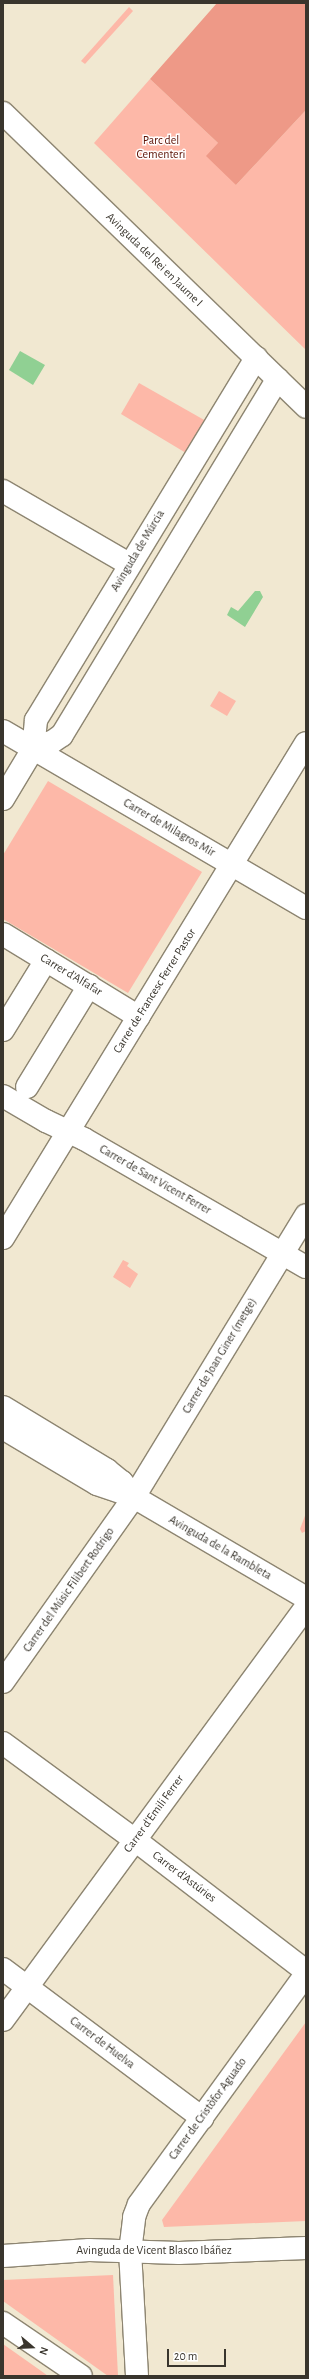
<!DOCTYPE html>
<html>
<head>
<meta charset="utf-8">
<style>
  body { margin:0 }
  #map { position:relative; width:309px; height:2379px; overflow:hidden; background:#f1e8d1; font-family:"Alegreya Sans",sans-serif }
  div>[style] { position:absolute }
  .green>* { inset:0; background:#fdb8a8 }
  .forest>* { inset:0; background:#ee9987 }
  .water>* { inset:0; background:#90d093 }
  .roads { filter:drop-shadow(1px 0 #8d8571) drop-shadow(-1px 0 #8d8571) drop-shadow(0 1px #8d8571) drop-shadow(0 -1px #8d8571) }
  .minor>* { height:22px; margin:-11px; padding:0 11px; transform-origin:11px; border-radius:11px; background:#fff }
  span { translate:-50% -50%; white-space:nowrap; text-align:center; line-height:1.15; -webkit-text-stroke:3px #fff; paint-order:stroke }
  .park-label { font-size:12px; color:#5c1104 }
  .street-label { font-size:12px; color:#39352d }
  .frame { position:absolute; inset:0; border:4px solid #39352d; pointer-events:none }
  .north { position:absolute; left:12px; top:2327px; width:40px; height:40px; -webkit-text-stroke:3px #fff; paint-order:stroke; rotate:109deg; font-size:11px; font-weight:700; line-height:16px; text-align:center; color:#39352d }
  .north::after { content:''; display:block; margin:auto; width:14px; height:18px; background:#39352d; clip-path:polygon(50% 0,100% 100%,50% 72%,0 100%) }
  .scale { position:absolute; left:167px; top:2349px; width:59px; height:18px; box-sizing:border-box; border:2px solid #39352d; border-top:0; padding-left:5px; font-size:12px; line-height:14px; white-space:nowrap; color:#39352d; -webkit-text-stroke:3px #fff; paint-order:stroke }
</style>
</head>
<body>
<div id="map">
  <div class="green">
    <i style="clip-path:polygon(129px 7px,133px 11px,85px 64px,81px 61px)"></i>
    <i style="clip-path:polygon(150px 79px,218px 143px,236px 185px,306px 110px,306px 350px,94px 143px)"></i>
    <i style="clip-path:polygon(139px 383px,206px 421px,186px 453px,121px 414px)"></i>
    <i style="clip-path:polygon(219px 691px,236px 701px,227px 716px,210px 706px)"></i>
    <i style="clip-path:polygon(48px 781px,202px 872px,128px 993px,3px 919px,3px 855px)"></i>
    <i style="clip-path:polygon(123px 1260px,129px 1263px,127px 1266px,138px 1274px,130px 1288px,113px 1277px)"></i>
    <i style="clip-path:polygon(306px 1513px,306px 1531px,302px 1533px,300px 1529px)"></i>
    <i style="clip-path:polygon(306px 2022px,306px 2221px,164px 2227px,162px 2220px)"></i>
    <i style="clip-path:polygon(113px 2275px,118px 2376px,108px 2376px,3px 2301px,3px 2280px)"></i>
    <i style="clip-path:polygon(3px 2344px,44px 2373px,48px 2376px,3px 2376px)"></i>
  </div>
  <div class="forest">
    <i style="clip-path:polygon(217px 3px,306px 3px,306px 110px,236px 185px,206px 156px,218px 143px,150px 79px)"></i>
  </div>
  <div class="water">
    <i style="clip-path:polygon(20px 351px,45px 365px,33px 385px,9px 370px)"></i>
    <i style="clip-path:polygon(255px 591px,260px 591px,263px 597px,245px 627px,227px 615px,231px 607px,238px 611px)"></i>
  </div>
  <div class="roads">
    <div class="minor">
      <i style="left:3px;top:113px;width:422px;rotate:44.1deg"></i>
      <i style="left:3px;top:491px;width:146px;rotate:30.1deg"></i>
      <i style="left:3px;top:731px;width:351px;rotate:30.3deg"></i>
      <i style="left:33px;top:749px;width:29px;rotate:-84deg"></i>
      <i style="left:36px;top:720px;width:424px;rotate:-58.7deg"></i>
      <i style="left:3px;top:799px;width:58px;rotate:-59deg"></i>
      <i style="left:33px;top:749px;width:6px;rotate:-39deg"></i>
      <i style="left:38px;top:745px;width:14px;rotate:-12deg"></i>
      <i style="left:52px;top:742px;width:12px;rotate:-35deg"></i>
      <i style="left:62px;top:735px;width:416px;rotate:-58.8deg"></i>
      <i style="left:3px;top:934px;width:159px;rotate:31.4deg"></i>
      <i style="left:3px;top:1030px;width:82px;rotate:-58.4deg"></i>
      <i style="left:27px;top:1087px;width:119px;rotate:-58.5deg"></i>
      <i style="left:3px;top:1096px;width:50px;rotate:30.2deg"></i>
      <i style="left:46px;top:1121px;width:42px;rotate:25.3deg"></i>
      <i style="left:84px;top:1139px;width:256px;rotate:30deg"></i>
      <i style="left:3px;top:1238px;width:580px;rotate:-58.53deg"></i>
      <i style="left:3px;top:1407px;width:122px;rotate:31.2deg"></i>
      <i style="left:107px;top:1470px;width:19px;rotate:39deg"></i>
      <i style="left:122px;top:1482px;width:16px;rotate:52deg"></i>
      <i style="left:3px;top:1428px;width:109px;rotate:30.8deg"></i>
      <i style="left:97px;top:1484px;width:39px;rotate:19deg"></i>
      <i style="left:134px;top:1497px;width:199px;rotate:30.4deg"></i>
      <i style="left:3px;top:1682px;width:227px;rotate:-54.7deg"></i>
      <i style="left:134px;top:1497px;width:330px;rotate:-58.6deg"></i>
      <i style="left:3px;top:1743px;width:164px;rotate:36.3deg"></i>
      <i style="left:135px;top:1840px;width:215px;rotate:37.5deg"></i>
      <i style="left:3px;top:1969px;width:249px;rotate:36.8deg"></i>
      <i style="left:3px;top:2020px;width:512px;rotate:-53.73deg"></i>
      <i style="left:3px;top:2256px;width:86px;rotate:-4deg"></i>
      <i style="left:89px;top:2250px;width:90px;rotate:1.9deg"></i>
      <i style="left:179px;top:2253px;width:127px;rotate:-2.3deg"></i>
      <i style="left:3px;top:2323px;width:94px;rotate:34.2deg"></i>
      <i style="left:137px;top:2376px;width:124px;rotate:-93.2deg"></i>
      <i style="left:130px;top:2252px;width:35px;rotate:-83deg"></i>
      <i style="left:134px;top:2217px;width:14px;rotate:-69deg"></i>
      <i style="left:139px;top:2204px;width:284px;rotate:-54deg"></i>
    </div>
  </div>
  <div class="park-label">
    <span style="left:161px;top:148px">Parc del<br>Cementeri</span>
  </div>
  <div class="street-label">
    <span style="left:154px;top:260px;rotate:44deg">Avinguda del Rei en Jaume I</span>
    <span style="left:138px;top:551px;rotate:-59deg">Avinguda de Múrcia</span>
    <span style="left:169px;top:828px;rotate:30deg">Carrer de Milagros Mir</span>
    <span style="left:71px;top:975px;rotate:31deg">Carrer d'Alfafar</span>
    <span style="left:155px;top:991px;rotate:-58deg">Carrer de Francesc Ferrer Pastor</span>
    <span style="left:155px;top:1180px;rotate:30deg">Carrer de Sant Vicent Ferrer</span>
    <span style="left:220px;top:1356px;rotate:-59deg">Carrer de Joan Giner (metge)</span>
    <span style="left:220px;top:1548px;rotate:30deg">Avinguda de la Rambleta</span>
    <span style="left:69px;top:1590px;rotate:-55deg">Carrer del Músic Filibert Rodrigo</span>
    <span style="left:154px;top:1814px;rotate:-54deg">Carrer d'Emili Ferrer</span>
    <span style="left:184px;top:1877px;rotate:37deg">Carrer d'Astúries</span>
    <span style="left:102px;top:2043px;rotate:37deg">Carrer de Huelva</span>
    <span style="left:208px;top:2109px;rotate:-54deg">Carrer de Cristòfor Aguado</span>
    <span style="left:154px;top:2251px">Avinguda de Vicent Blasco Ibáñez</span>
  </div>
  <div class="frame"></div>
  <div class="north">N</div>
  <div class="scale">20 m</div>
</div>
</body>
</html>
